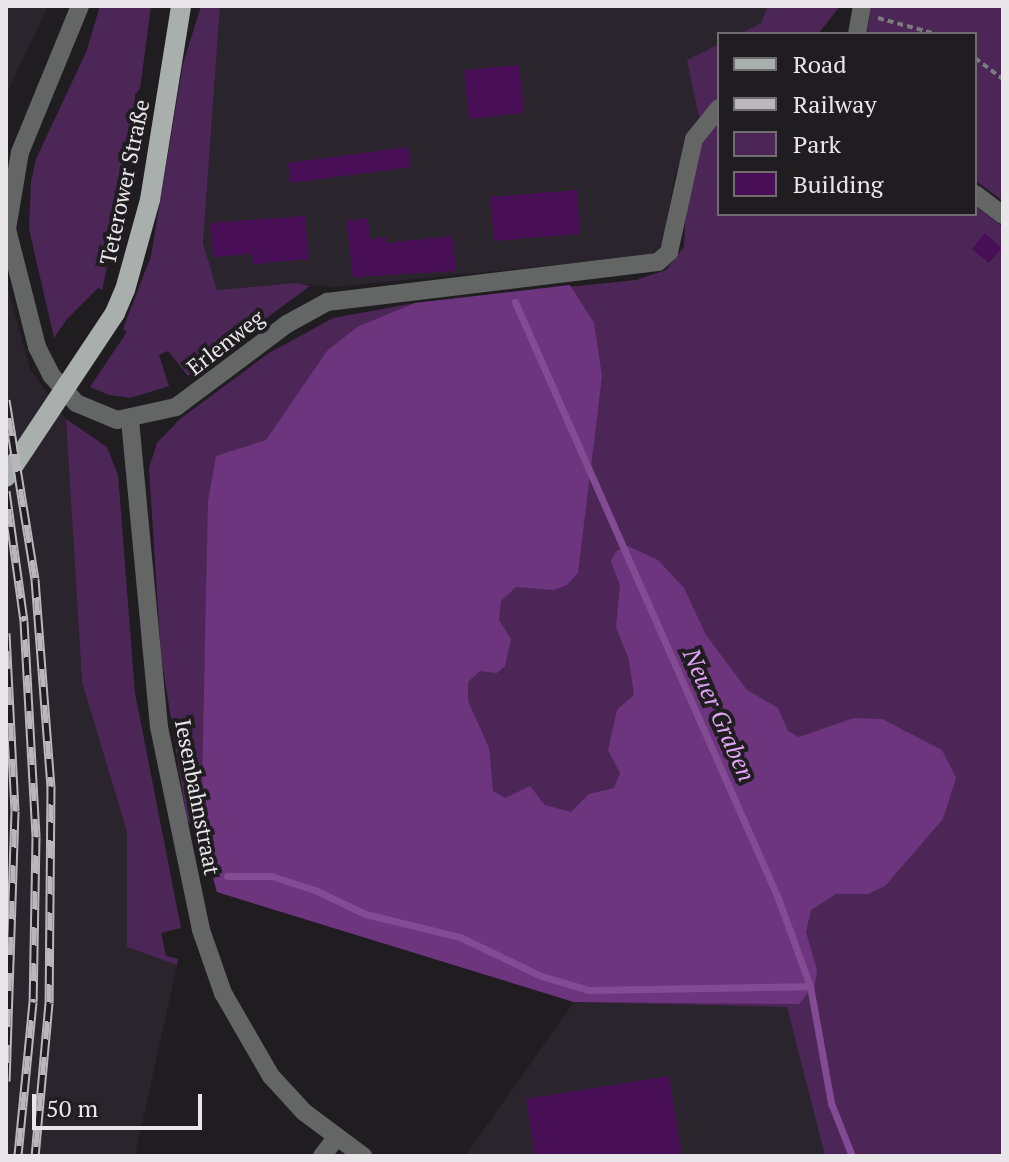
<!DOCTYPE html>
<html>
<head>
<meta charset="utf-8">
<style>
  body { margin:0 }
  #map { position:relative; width:1009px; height:1162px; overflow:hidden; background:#201d21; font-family:"PT Serif",serif }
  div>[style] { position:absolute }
  .built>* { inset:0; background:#2a242d }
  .green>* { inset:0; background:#4d2658 }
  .forest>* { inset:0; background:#6d357d }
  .stream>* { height:7px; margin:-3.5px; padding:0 3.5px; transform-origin:3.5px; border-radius:3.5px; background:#834b94 }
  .building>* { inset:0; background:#480f57 }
  .path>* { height:4px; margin-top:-2px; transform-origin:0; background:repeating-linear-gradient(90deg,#7d7a7e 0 6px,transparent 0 10px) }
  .street>* { height:18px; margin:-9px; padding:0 9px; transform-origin:9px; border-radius:9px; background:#636665 }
  .primary>* { height:20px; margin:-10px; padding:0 10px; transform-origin:10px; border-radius:10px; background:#a9afac }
  .rail>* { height:9px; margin-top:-4.5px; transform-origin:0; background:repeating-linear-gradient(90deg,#201d21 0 18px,#bab7bb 0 36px); box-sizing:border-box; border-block:2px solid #bab7bb }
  span { translate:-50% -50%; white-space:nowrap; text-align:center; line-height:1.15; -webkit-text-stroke:8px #201d21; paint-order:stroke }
  .street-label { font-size:22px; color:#e9e6e9 }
  .water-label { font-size:24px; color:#e0a4f3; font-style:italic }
  .frame { position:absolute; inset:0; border:8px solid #e9e6e9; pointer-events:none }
  .legend { position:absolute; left:717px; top:32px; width:260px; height:184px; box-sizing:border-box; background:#201d21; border:2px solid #706d71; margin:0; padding:10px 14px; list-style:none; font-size:24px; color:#e9e6e9 }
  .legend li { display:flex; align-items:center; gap:16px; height:40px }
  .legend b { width:40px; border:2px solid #706d71 }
  .scale { position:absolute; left:32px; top:1094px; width:170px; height:36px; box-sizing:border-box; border:4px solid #e9e6e9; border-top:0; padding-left:10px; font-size:24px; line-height:28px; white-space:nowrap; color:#e9e6e9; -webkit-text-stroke:6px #201d21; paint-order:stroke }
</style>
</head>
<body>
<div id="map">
  <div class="built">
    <i style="clip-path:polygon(6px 6px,48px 6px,6px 95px)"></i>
    <i style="clip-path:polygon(220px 6px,768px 6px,761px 23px,739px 34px,719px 34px,719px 44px,688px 60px,699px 118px,675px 175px,663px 242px,656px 251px,645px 256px,335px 287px,296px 283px,217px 290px,203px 243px)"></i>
    <i style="clip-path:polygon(6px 281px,30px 369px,66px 419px,82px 681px,127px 832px,127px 947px,177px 965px,135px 1156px,6px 1156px)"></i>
    <i style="clip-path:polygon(574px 1002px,787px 1007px,825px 1156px,465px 1156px)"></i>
  </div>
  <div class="green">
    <i style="clip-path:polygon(100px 6px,151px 6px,140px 89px,135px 94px,135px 135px,102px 290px,98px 288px,67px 319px,54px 338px,29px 229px,31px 182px,36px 159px,87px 50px)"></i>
    <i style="clip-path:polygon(201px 6px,220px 6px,203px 243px,217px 290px,296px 283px,310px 286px,188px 376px,168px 351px,159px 355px,169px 386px,130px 398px,109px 395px,90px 387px,127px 332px,123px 329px,151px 256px,183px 64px)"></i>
    <i style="clip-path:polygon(768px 6px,840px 6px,818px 34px,739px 34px,761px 23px)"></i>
    <i style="clip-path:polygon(871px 6px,1003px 6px,1003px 201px,975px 180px,975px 34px,867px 34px)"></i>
    <i style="clip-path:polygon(719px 44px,719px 100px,699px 118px,687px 60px)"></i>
    <i style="clip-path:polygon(719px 118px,719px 214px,975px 214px,975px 206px,1003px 227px,1003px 1156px,825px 1156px,787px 1007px,574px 1002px,217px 892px,201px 835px,187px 820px,161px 655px,149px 468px,157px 443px,180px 419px,269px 353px,333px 318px,415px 303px,636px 280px,666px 270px,684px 247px,687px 186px,699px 141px)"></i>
    <i style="clip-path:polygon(66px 419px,107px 447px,118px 475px,135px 693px,181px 928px,161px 933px,166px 956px,178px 959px,177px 965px,127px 947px,127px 832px,82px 682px)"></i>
  </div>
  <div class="forest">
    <i style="clip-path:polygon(570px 285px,594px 323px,602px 376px,578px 573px,567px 585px,553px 590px,516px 587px,501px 601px,499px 620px,511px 639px,505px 666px,497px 673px,480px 671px,468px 682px,468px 701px,489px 748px,493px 791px,505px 798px,530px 786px,545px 805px,571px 812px,589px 794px,614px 788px,620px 773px,608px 750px,617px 710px,634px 695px,629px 660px,616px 627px,620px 586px,611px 561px,616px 551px,628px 546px,658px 560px,684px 588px,706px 635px,747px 690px,778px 708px,788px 731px,799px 737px,854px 718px,882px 719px,942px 750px,956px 778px,943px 819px,885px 886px,868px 894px,836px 894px,811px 910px,806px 932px,817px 970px,815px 984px,799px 1004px,574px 1002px,217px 892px,201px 834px,208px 501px,216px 456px,266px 440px,327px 351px,357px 327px,415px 303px)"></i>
  </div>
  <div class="stream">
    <i style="left:515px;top:302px;width:651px;rotate:66.19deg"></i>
    <i style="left:778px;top:898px;width:94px;rotate:70deg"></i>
    <i style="left:810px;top:986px;width:119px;rotate:79.8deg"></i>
    <i style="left:831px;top:1103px;width:57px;rotate:68.4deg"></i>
    <i style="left:227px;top:876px;width:44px"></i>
    <i style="left:271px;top:876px;width:46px;rotate:17.7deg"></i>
    <i style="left:315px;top:890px;width:55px;rotate:25.6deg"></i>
    <i style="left:365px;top:914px;width:98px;rotate:13.6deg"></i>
    <i style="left:460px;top:937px;width:90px;rotate:25.7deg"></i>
    <i style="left:541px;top:976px;width:50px;rotate:16.3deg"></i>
    <i style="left:589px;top:990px;width:221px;rotate:-1deg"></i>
  </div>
  <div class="building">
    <i style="clip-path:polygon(519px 65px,524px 113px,469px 119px,464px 70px)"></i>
    <i style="clip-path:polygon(408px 147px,411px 167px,290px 183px,288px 163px)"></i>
    <i style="clip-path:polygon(577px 190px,580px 234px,494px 241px,490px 197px)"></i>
    <i style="clip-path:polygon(305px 216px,309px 259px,253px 264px,252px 254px,213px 257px,210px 223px)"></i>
    <i style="clip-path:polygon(368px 218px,370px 239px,385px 237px,386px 243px,452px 236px,456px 271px,353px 277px,346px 221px)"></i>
    <i style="clip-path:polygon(985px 233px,1002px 248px,989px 263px,972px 249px)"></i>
    <i style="clip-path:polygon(669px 1076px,682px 1156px,535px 1156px,526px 1099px)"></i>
  </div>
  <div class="path">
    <i style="left:878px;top:18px;width:60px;rotate:15.4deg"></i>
    <i style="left:975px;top:58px;width:35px;rotate:37deg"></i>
  </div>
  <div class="street">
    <i style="left:80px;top:6px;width:158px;rotate:112.3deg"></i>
    <i style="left:20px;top:152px;width:78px;rotate:99.6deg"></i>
    <i style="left:7px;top:229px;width:122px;rotate:75.7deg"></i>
    <i style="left:37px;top:347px;width:31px;rotate:63deg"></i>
    <i style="left:51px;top:375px;width:38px;rotate:48deg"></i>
    <i style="left:76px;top:403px;width:44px;rotate:22.5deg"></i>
    <i style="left:117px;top:420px;width:60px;rotate:-12.4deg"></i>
    <i style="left:176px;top:407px;width:139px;rotate:-36.8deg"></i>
    <i style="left:287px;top:324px;width:46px;rotate:-28.8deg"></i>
    <i style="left:327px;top:302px;width:333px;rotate:-6.9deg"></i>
    <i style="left:658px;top:262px;width:15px;rotate:-42deg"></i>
    <i style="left:669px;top:252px;width:116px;rotate:-77.5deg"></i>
    <i style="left:694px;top:139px;width:40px;rotate:-51deg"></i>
    <i style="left:857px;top:34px;width:28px;rotate:-80deg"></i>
    <i style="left:975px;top:194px;width:35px;rotate:37deg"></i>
    <i style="left:130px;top:420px;width:308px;rotate:84.6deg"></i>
    <i style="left:159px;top:727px;width:207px;rotate:78.3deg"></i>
    <i style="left:201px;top:930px;width:67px;rotate:70.8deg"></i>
    <i style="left:223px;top:993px;width:96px;rotate:60deg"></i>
    <i style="left:271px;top:1076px;width:49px;rotate:47.5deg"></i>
    <i style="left:304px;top:1112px;width:74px;rotate:36.7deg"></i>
    <i style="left:322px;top:1156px;width:23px;rotate:-52deg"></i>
  </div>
  <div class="primary">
    <i style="left:6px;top:477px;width:197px;rotate:-56.4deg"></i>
    <i style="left:115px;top:313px;width:25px;rotate:-67deg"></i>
    <i style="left:125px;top:290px;width:93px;rotate:-74.5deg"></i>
    <i style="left:150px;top:200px;width:196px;rotate:-80.9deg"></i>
  </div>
  <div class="rail">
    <i style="left:6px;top:400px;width:181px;rotate:80.8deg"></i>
    <i style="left:35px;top:579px;width:208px;rotate:85.6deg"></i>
    <i style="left:51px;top:786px;width:217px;rotate:90.5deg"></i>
    <i style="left:49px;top:1003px;width:154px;rotate:95.2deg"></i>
    <i style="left:6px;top:491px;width:131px;rotate:82.1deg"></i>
    <i style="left:24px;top:621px;width:216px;rotate:86.8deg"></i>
    <i style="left:36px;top:837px;width:165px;rotate:91deg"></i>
    <i style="left:33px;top:1002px;width:155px;rotate:95.6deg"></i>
    <i style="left:6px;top:633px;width:178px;rotate:87.1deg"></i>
    <i style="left:15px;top:811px;width:270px;rotate:91.9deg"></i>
  </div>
  <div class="street-label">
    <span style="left:124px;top:182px;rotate:-78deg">Teterower Straße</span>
    <span style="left:225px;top:342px;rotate:-38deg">Erlenweg</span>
    <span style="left:198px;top:797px;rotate:79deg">Iesenbahnstraat</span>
  </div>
  <div class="water-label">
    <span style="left:719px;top:715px;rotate:66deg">Neuer Graben</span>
  </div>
  <div class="frame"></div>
  <ul class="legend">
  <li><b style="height:10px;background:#a9afac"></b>Road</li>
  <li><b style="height:10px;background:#bab7bb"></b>Railway</li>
  <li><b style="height:22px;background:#4d2658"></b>Park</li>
  <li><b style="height:22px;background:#480f57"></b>Building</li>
  </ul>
  <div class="scale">50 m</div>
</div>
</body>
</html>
